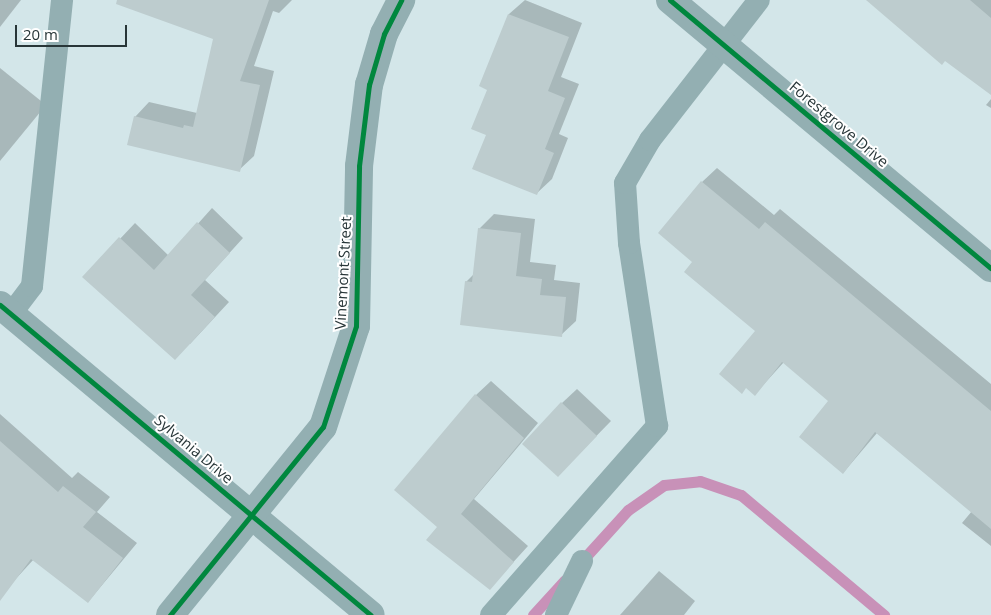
<!DOCTYPE html>
<html>
<head>
<meta charset="utf-8">
<style>
  body { margin:0 }
  #map { position:relative; width:991px; height:615px; overflow:hidden; background:#d3e6e9; font-family:"Open Sans",sans-serif }
  div>[style] { position:absolute }
  .shadow>* { inset:0; background:#0003 }
  .stream>* { height:11px; margin:-5.5px; padding:0 5.5px; transform-origin:5.5px; border-radius:5.5px; background:#c891b8 }
  .building>* { inset:0; background:#bdccce }
  .lane>* { height:22px; margin:-11px; padding:0 11px; transform-origin:11px; border-radius:11px; background:#93afb2 }
  .street>* { height:28px; margin:-14px; padding:0 14px; transform-origin:14px; border-radius:14px; background:#93afb2 }
  .cycleway>* { height:5px; margin:-2.5px; padding:0 2.5px; transform-origin:2.5px; border-radius:2.5px; background:#00873e }
  span { translate:-50% -50%; white-space:nowrap; text-align:center; line-height:1.15; -webkit-text-stroke:4px #fff; paint-order:stroke }
  .street-label { font-size:15px; color:#283638 }
  .scale { position:absolute; left:15px; top:25px; width:112px; height:22px; box-sizing:border-box; border:2px solid #283638; border-top:0; padding-left:6px; font-size:15px; line-height:18px; white-space:nowrap; color:#283638; -webkit-text-stroke:4px #fff; paint-order:stroke }
</style>
</head>
<body>
<div id="map">
  <div class="shadow">
    <i style="clip-path:polygon(0 0,21px 0,0 27px)"></i>
    <i style="clip-path:polygon(142px 0,292px 0,279px 13px,273px 11px,254px 66px,274px 71px,254px 156px,239px 170px,135px 117px,149px 102px,197px 113px,215px 38px)"></i>
    <i style="clip-path:polygon(525px 0,582px 23px,561px 77px,579px 84px,559px 134px,568px 138px,552px 179px,537px 193px,487px 135px,489px 89px,481px 85px,509px 14px)"></i>
    <i style="clip-path:polygon(881px 0,991px 0,991px 93px)"></i>
    <i style="clip-path:polygon(0 68px,46px 105px,0 161px)"></i>
    <i style="clip-path:polygon(991px 99px,991px 108px,986px 105px)"></i>
    <i style="clip-path:polygon(717px 168px,774px 215px,780px 209px,991px 384px,991px 546px,962px 523px,972px 511px,877px 433px,843px 473px,830px 401px,784px 362px,755px 394px,747px 387px,757px 331px,694px 262px,702px 182px)"></i>
    <i style="clip-path:polygon(212px 208px,243px 238px,205px 280px,229px 302px,190px 344px,84px 277px,135px 223px,169px 256px)"></i>
    <i style="clip-path:polygon(494px 214px,535px 219px,530px 262px,556px 265px,554px 280px,580px 283px,576px 321px,561px 335px,466px 282px,474px 274px,479px 229px)"></i>
    <i style="clip-path:polygon(491px 381px,538px 423px,474px 499px,528px 546px,490px 588px,439px 527px,476px 395px)"></i>
    <i style="clip-path:polygon(577px 389px,611px 421px,572px 461px,562px 403px)"></i>
    <i style="clip-path:polygon(0 414px,72px 478px,78px 472px,110px 497px,97px 512px,137px 543px,88px 602px,34px 559px,12px 583px,0 574px)"></i>
    <i style="clip-path:polygon(659px 571px,695px 601px,684px 615px,620px 615px)"></i>
  </div>
  <div class="stream">
    <i style="left:579px;top:564px;width:73px;rotate:-47.8deg"></i>
    <i style="left:628px;top:510px;width:44px;rotate:-34.8deg"></i>
    <i style="left:664px;top:485px;width:36px;rotate:-6deg"></i>
    <i style="left:700px;top:481px;width:43px;rotate:18.9deg"></i>
    <i style="left:741px;top:495px;width:187px;rotate:40deg"></i>
    <i style="left:533px;top:615px;width:47px;rotate:-47.6deg"></i>
  </div>
  <div class="building">
    <i style="clip-path:polygon(117px 0,269px 0,240px 81px,260px 85px,240px 172px,127px 145px,134px 116px,183px 128px,184px 125px,193px 127px,213px 39px,116px 4px)"></i>
    <i style="clip-path:polygon(866px 0,970px 0,991px 18px,991px 95px,945px 61px,942px 65px)"></i>
    <i style="clip-path:polygon(508px 14px,569px 37px,548px 91px,565px 98px,545px 149px,554px 153px,537px 195px,472px 169px,486px 135px,471px 129px,487px 90px,479px 86px)"></i>
    <i style="clip-path:polygon(701px 181px,759px 229px,765px 222px,991px 411px,991px 529px,875px 432px,843px 474px,799px 437px,828px 401px,782px 362px,755px 396px,746px 388px,742px 394px,719px 374px,755px 331px,684px 272px,692px 262px,658px 233px)"></i>
    <i style="clip-path:polygon(197px 222px,230px 253px,191px 295px,215px 317px,175px 360px,82px 277px,119px 237px,154px 270px)"></i>
    <i style="clip-path:polygon(478px 228px,521px 233px,516px 276px,542px 279px,540px 295px,566px 297px,562px 337px,460px 325px,465px 281px,472px 282px)"></i>
    <i style="clip-path:polygon(475px 394px,524px 438px,461px 514px,514px 562px,490px 590px,426px 540px,437px 527px,394px 490px)"></i>
    <i style="clip-path:polygon(561px 402px,597px 436px,558px 477px,522px 444px)"></i>
    <i style="clip-path:polygon(0 441px,58px 492px,63px 486px,96px 512px,83px 527px,123px 558px,88px 603px,31px 559px,0 601px)"></i>
  </div>
  <div class="lane">
    <i style="left:11px;top:314px;width:35px;rotate:-53deg"></i>
    <i style="left:32px;top:286px;width:288px;rotate:-84deg"></i>
    <i style="left:491px;top:615px;width:252px;rotate:-48.7deg"></i>
    <i style="left:657px;top:426px;width:185px;rotate:-98.7deg"></i>
    <i style="left:629px;top:243px;width:60px;rotate:-93.8deg"></i>
    <i style="left:625px;top:183px;width:50px;rotate:-59.8deg"></i>
    <i style="left:650px;top:140px;width:177px;rotate:-52.1deg"></i>
    <i style="left:556px;top:615px;width:60px;rotate:-64.3deg"></i>
  </div>
  <div class="street">
    <i style="left:670px;top:0;width:418px;rotate:39.9deg"></i>
    <i style="left:0;top:305px;width:483px;rotate:39.9deg"></i>
    <i style="left:170px;top:615px;width:242px;rotate:-50.9deg"></i>
    <i style="left:323px;top:427px;width:106px;rotate:-71.9deg"></i>
    <i style="left:356px;top:326px;width:160px;rotate:-88.9deg"></i>
    <i style="left:359px;top:166px;width:82px;rotate:-83deg"></i>
    <i style="left:369px;top:85px;width:53px;rotate:-73.6deg"></i>
    <i style="left:384px;top:34px;width:38px;rotate:-63deg"></i>
  </div>
  <div class="cycleway">
    <i style="left:670px;top:0;width:418px;rotate:39.9deg"></i>
    <i style="left:0;top:305px;width:483px;rotate:39.9deg"></i>
    <i style="left:170px;top:615px;width:242px;rotate:-50.9deg"></i>
    <i style="left:323px;top:427px;width:106px;rotate:-71.9deg"></i>
    <i style="left:356px;top:326px;width:160px;rotate:-88.9deg"></i>
    <i style="left:359px;top:166px;width:82px;rotate:-83deg"></i>
    <i style="left:369px;top:85px;width:53px;rotate:-73.6deg"></i>
    <i style="left:384px;top:34px;width:38px;rotate:-63deg"></i>
  </div>
  <div class="street-label">
    <span style="left:839px;top:124px;rotate:40deg">Forestgrove Drive</span>
    <span style="left:343px;top:273px;rotate:-87deg">Vinemont Street</span>
    <span style="left:194px;top:449px;rotate:40deg">Sylvania Drive</span>
  </div>
  <div class="scale">20 m</div>
</div>
</body>
</html>
